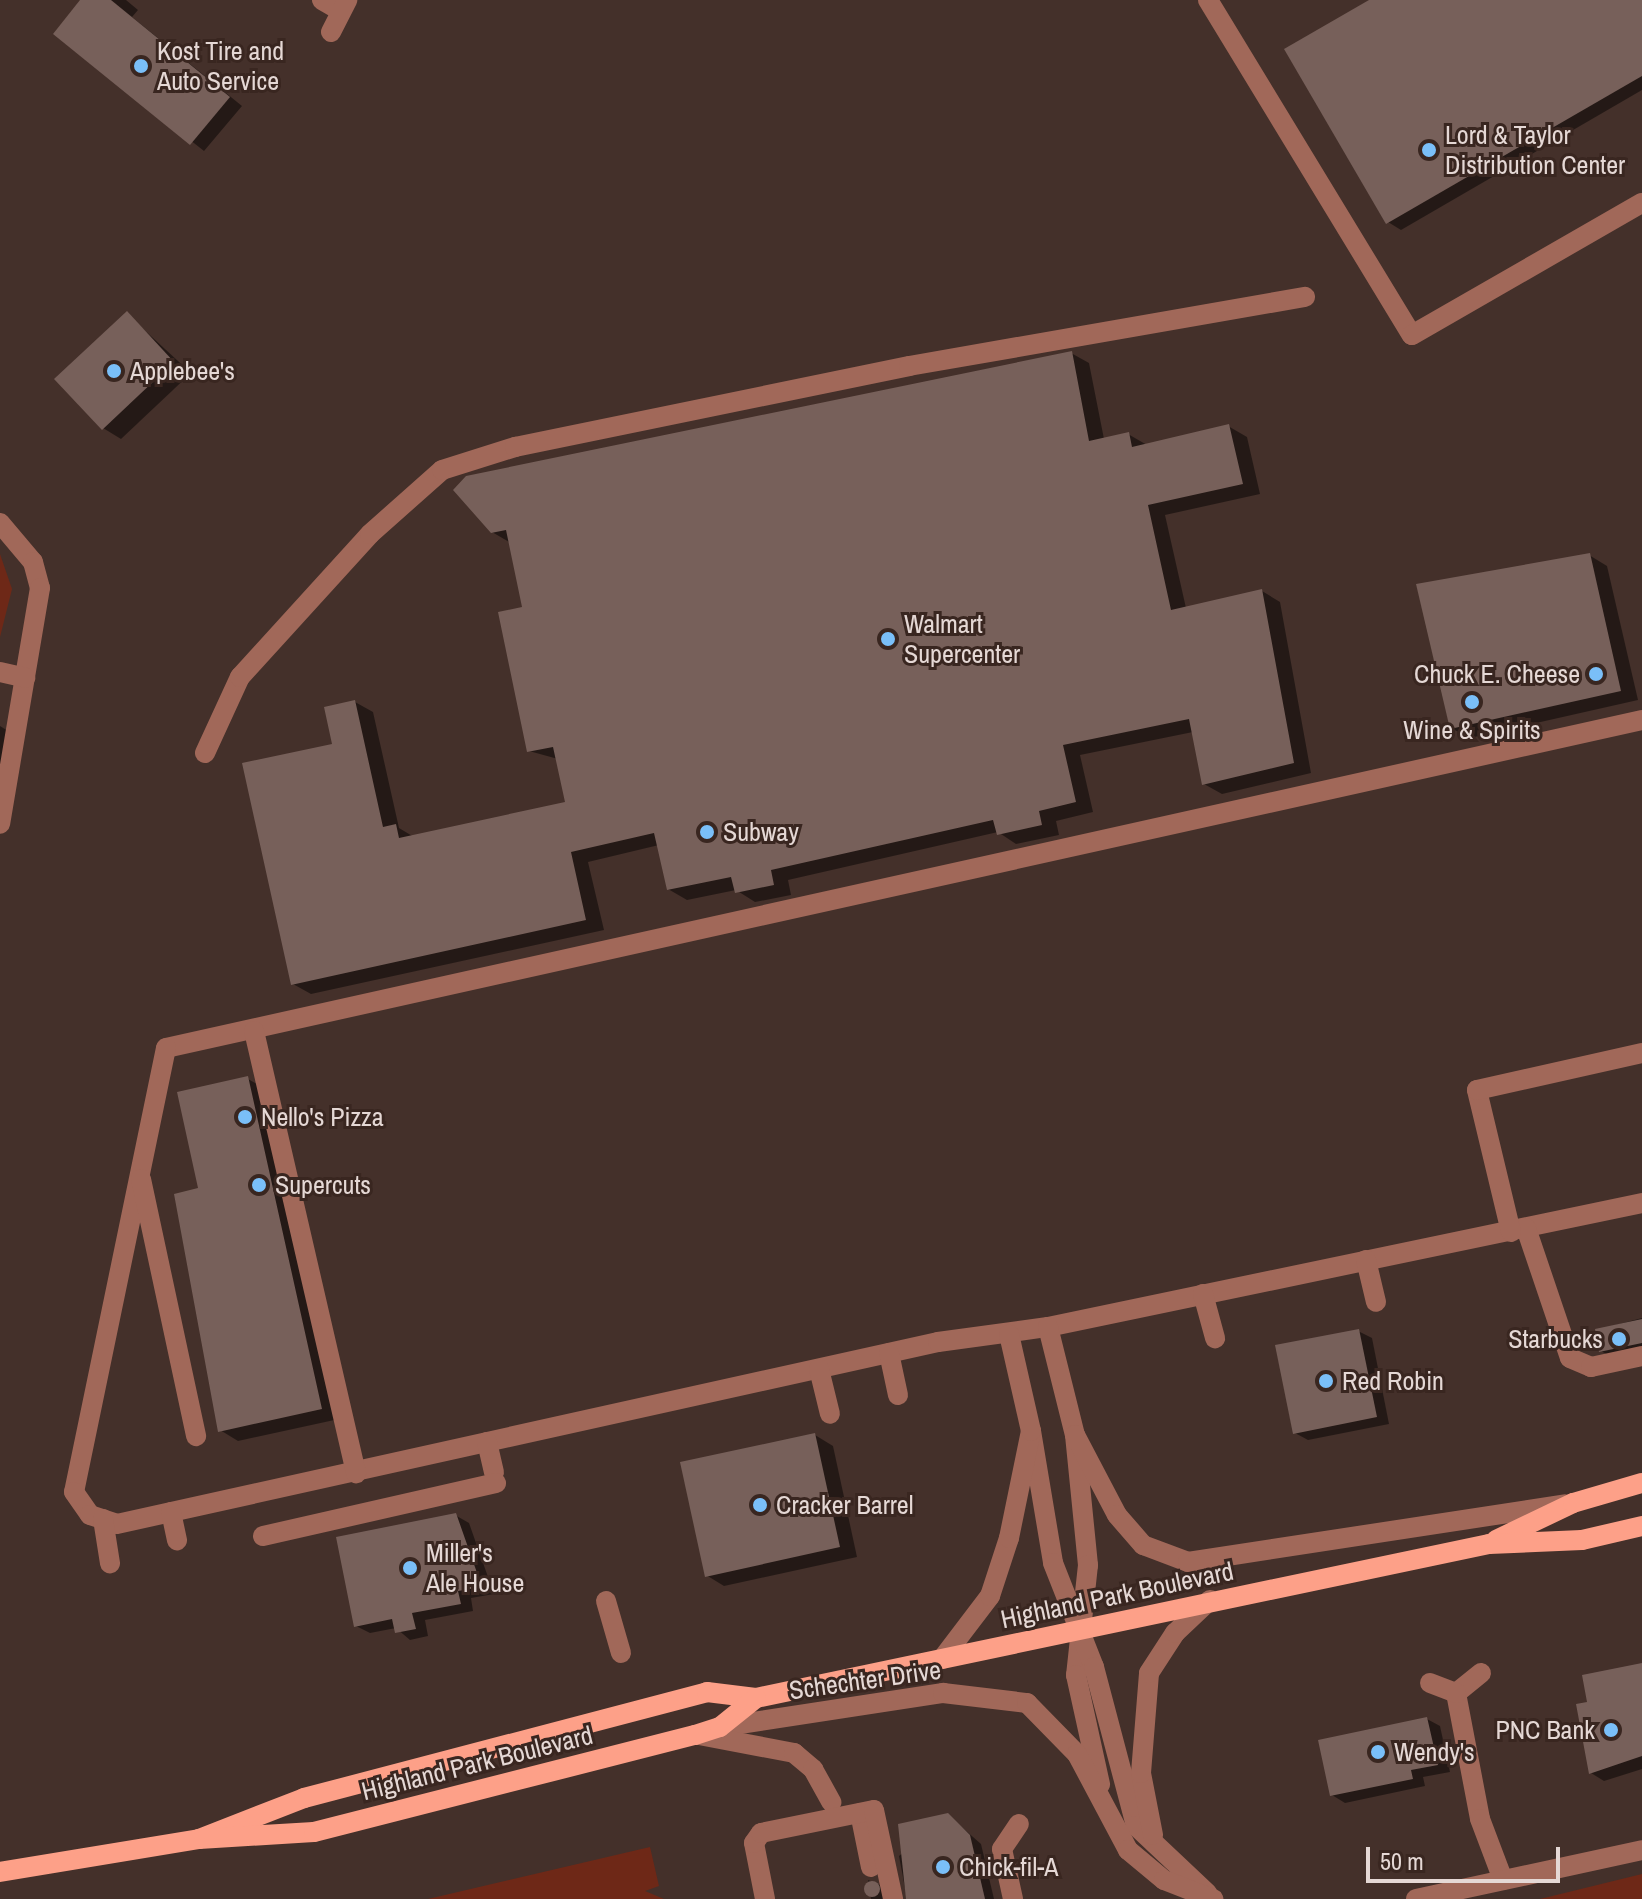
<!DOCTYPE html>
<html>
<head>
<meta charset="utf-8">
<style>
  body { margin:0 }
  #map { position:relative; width:1642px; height:1899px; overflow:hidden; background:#44302a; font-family:"Archivo Narrow",sans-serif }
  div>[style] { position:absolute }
  .green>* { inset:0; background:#6e2817 }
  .shadow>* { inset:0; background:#0007 }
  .building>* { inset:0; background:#77605a }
  .round { border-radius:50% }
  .minor>* { height:20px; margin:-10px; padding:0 10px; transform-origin:10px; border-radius:10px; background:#a16859 }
  .major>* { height:20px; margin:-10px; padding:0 10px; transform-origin:10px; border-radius:10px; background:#fda088 }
  .dots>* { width:22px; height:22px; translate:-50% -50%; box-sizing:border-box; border:4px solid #392620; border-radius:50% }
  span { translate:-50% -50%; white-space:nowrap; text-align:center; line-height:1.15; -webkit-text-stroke:6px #392620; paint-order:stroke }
  .poi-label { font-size:26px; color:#e5d8d5 }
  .left { translate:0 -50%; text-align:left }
  .right { translate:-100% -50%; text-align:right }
  .street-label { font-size:26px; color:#e5d8d5 }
  .scale { position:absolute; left:1366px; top:1847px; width:194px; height:36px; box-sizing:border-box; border:4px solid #e5d8d5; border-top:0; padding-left:10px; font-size:24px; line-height:28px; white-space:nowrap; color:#e5d8d5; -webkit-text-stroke:6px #392620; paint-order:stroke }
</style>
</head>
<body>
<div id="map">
  <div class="green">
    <i style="clip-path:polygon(0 554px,12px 589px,0 637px)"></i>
    <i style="clip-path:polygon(650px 1847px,659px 1886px,645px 1891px,664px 1899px,428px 1899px)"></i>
    <i style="clip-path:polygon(1642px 1874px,1642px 1899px,1540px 1899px)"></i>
  </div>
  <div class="shadow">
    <i style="clip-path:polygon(83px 0,126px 0,138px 10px,132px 17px,242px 106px,204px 151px,56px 34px)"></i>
    <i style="clip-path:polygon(1373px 0,1642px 0,1642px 90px,1401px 230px,1388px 222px)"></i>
    <i style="clip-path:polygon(127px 314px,191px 373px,121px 439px,103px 428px)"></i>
    <i style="clip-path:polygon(1071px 353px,1089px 363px,1104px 439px,1128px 434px,1147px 445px,1228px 426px,1247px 437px,1260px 494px,1165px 515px,1186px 608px,1262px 591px,1280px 602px,1311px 773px,1222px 794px,1204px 784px,1193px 732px,1080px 755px,1093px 812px,1056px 821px,1059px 835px,1016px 844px,998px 832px,788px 880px,791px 895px,755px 902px,736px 890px,687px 900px,668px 889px,659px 845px,588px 862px,604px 930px,311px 994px,293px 984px,335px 745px,355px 702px,373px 712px,399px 828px,414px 837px,567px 804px,558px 759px,529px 751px,524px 608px,511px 543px,492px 532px)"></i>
    <i style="clip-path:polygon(1589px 555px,1607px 566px,1638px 700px,1470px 738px,1451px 728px,1419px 586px)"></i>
    <i style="clip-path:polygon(0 726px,16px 736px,0 788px)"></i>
    <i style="clip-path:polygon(248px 1079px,266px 1089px,339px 1419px,238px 1441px,220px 1430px,201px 1190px)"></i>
    <i style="clip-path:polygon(1642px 1318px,1642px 1355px,1614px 1358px,1601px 1351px,1597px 1330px)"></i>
    <i style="clip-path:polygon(1358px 1331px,1372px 1338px,1389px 1424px,1308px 1440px,1295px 1433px)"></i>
    <i style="clip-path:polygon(815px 1435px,833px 1446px,857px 1557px,724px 1586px,706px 1575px)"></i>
    <i style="clip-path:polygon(455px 1515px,469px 1523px,494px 1594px,471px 1598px,473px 1611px,425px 1620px,428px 1636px,410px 1640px,396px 1628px,370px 1633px,356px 1626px)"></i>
    <i style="clip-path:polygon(1642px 1665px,1642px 1769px,1604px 1781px,1591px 1773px,1590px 1704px)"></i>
    <i style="clip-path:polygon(1427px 1719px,1440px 1726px,1450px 1772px,1423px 1777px,1425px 1786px,1345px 1803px,1332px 1795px)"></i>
    <i style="clip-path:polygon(948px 1815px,981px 1844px,994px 1899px,907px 1899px,899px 1856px)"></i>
    <i style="clip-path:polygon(868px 1880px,887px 1888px,890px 1899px,871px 1899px)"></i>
  </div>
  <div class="building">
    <i style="clip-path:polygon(80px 0,111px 0,230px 97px,190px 145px,53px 34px)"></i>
    <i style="clip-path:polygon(1369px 0,1642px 0,1642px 76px,1386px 224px,1284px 49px)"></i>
    <i style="clip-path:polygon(127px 311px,174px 362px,102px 430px,54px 379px)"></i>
    <i style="clip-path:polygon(1072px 351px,1089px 441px,1129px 432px,1132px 447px,1229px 424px,1243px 484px,1148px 505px,1171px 610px,1262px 589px,1294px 763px,1202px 785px,1189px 719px,1063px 745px,1076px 802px,1039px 811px,1042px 825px,997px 835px,993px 820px,771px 870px,774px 885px,735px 893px,731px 877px,667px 890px,654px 833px,571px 852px,586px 920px,291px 985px,242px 763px,332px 744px,324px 707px,355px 700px,383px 827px,396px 824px,399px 838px,565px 802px,553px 747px,527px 752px,498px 612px,522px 607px,506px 530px,491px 533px,453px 490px,466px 476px)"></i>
    <i style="clip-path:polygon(1590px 553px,1621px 691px,1450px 729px,1416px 584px)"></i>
    <i style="clip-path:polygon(248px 1076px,322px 1409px,218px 1432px,174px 1194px,198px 1188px,177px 1092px)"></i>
    <i style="clip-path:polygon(1642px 1319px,1642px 1343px,1599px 1352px,1595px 1329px)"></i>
    <i style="clip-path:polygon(1359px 1329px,1377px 1417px,1293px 1434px,1275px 1345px)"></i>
    <i style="clip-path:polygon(815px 1433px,840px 1547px,705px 1577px,680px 1462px)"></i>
    <i style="clip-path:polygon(456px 1513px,482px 1587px,458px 1591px,461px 1604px,412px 1613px,416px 1629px,395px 1633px,392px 1619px,354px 1627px,336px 1537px)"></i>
    <i style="clip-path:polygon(1642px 1663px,1642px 1756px,1589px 1774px,1576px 1704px,1587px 1702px,1582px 1675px)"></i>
    <i style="clip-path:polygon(1427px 1717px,1438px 1765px,1411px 1770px,1413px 1779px,1330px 1796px,1318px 1740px)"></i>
    <i style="clip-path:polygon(948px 1813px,970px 1835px,985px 1899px,906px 1899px,898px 1824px)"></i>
    <i class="round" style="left:864px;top:1881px;width:16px;height:16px"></i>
  </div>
  <div class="minor">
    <i style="left:322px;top:0;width:22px;rotate:30deg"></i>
    <i style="left:1208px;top:0;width:392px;rotate:58.7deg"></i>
    <i style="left:1412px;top:335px;width:265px;rotate:-29.9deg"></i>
    <i style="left:331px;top:32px;width:36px;rotate:-63deg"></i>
    <i style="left:0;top:523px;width:51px;rotate:49.8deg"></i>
    <i style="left:33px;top:562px;width:27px;rotate:75deg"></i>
    <i style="left:40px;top:588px;width:239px;rotate:99.6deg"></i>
    <i style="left:0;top:672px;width:26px;rotate:13deg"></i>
    <i style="left:1642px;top:720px;width:1512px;rotate:167.47deg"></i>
    <i style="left:166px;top:1048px;width:453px;rotate:101.7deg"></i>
    <i style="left:74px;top:1492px;width:28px;rotate:55deg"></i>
    <i style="left:90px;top:1515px;width:28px;rotate:18deg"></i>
    <i style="left:117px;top:1524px;width:841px;rotate:-12.5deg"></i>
    <i style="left:938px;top:1342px;width:111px;rotate:-7.8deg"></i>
    <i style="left:1048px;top:1327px;width:607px;rotate:-11.79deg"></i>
    <i style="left:205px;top:753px;width:84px;rotate:-65.3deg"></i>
    <i style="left:240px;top:677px;width:193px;rotate:-47.7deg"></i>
    <i style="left:370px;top:534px;width:96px;rotate:-41.6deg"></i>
    <i style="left:442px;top:470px;width:77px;rotate:-17.5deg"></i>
    <i style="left:515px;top:447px;width:402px;rotate:-11.6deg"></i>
    <i style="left:909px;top:366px;width:402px;rotate:-9.9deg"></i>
    <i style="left:254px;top:1031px;width:454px;rotate:77deg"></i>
    <i style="left:141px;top:1179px;width:263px;rotate:77.9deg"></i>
    <i style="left:1526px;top:1228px;width:137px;rotate:71.3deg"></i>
    <i style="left:1570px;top:1358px;width:23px;rotate:23deg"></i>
    <i style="left:1591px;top:1367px;width:52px;rotate:-12.2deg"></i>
    <i style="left:1511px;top:1232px;width:146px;rotate:-103.5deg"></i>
    <i style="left:1477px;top:1090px;width:169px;rotate:-12.6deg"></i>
    <i style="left:1366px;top:1260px;width:43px;rotate:76.6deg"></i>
    <i style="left:1203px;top:1294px;width:46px;rotate:74.7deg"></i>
    <i style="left:1048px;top:1327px;width:111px;rotate:76deg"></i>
    <i style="left:1075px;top:1435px;width:131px;rotate:84.3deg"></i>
    <i style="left:1088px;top:1565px;width:111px;rotate:96.2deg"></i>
    <i style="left:1076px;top:1675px;width:112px;rotate:77.6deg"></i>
    <i style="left:889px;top:1353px;width:43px;rotate:77.9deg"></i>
    <i style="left:819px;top:1369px;width:46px;rotate:76.3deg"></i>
    <i style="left:1031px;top:1431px;width:134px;rotate:80.5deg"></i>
    <i style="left:1053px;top:1563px;width:112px;rotate:68.5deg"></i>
    <i style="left:1094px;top:1667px;width:164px;rotate:75.2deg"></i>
    <i style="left:1136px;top:1826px;width:98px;rotate:43.3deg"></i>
    <i style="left:1075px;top:1435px;width:90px;rotate:62.3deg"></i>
    <i style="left:1117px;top:1515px;width:40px;rotate:49deg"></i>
    <i style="left:1143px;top:1545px;width:48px;rotate:20.7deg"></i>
    <i style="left:1188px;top:1562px;width:381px;rotate:-8.7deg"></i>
    <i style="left:487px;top:1442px;width:31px;rotate:77deg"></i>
    <i style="left:171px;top:1512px;width:29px;rotate:78deg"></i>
    <i style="left:103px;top:1519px;width:45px;rotate:81deg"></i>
    <i style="left:263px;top:1536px;width:239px;rotate:-12.8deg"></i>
    <i style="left:606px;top:1601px;width:54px;rotate:73.9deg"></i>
    <i style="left:942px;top:1659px;width:79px;rotate:-52.7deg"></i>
    <i style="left:990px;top:1596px;width:61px;rotate:-71.9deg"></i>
    <i style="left:1009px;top:1538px;width:109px;rotate:-78.4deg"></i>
    <i style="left:1031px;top:1431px;width:99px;rotate:-102.8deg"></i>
    <i style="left:1481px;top:1673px;width:32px;rotate:141deg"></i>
    <i style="left:1456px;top:1693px;width:128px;rotate:79.2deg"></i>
    <i style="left:1480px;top:1819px;width:65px;rotate:69.3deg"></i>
    <i style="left:1430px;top:1683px;width:28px;rotate:21deg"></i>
    <i style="left:720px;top:1727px;width:226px;rotate:-8.7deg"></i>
    <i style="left:943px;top:1693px;width:85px;rotate:6.8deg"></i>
    <i style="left:1027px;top:1703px;width:71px;rotate:45.6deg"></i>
    <i style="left:1077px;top:1754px;width:109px;rotate:62deg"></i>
    <i style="left:1128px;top:1850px;width:47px;rotate:39.8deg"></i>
    <i style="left:1164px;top:1880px;width:53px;rotate:21.2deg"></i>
    <i style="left:699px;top:1735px;width:97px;rotate:10.7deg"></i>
    <i style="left:794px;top:1753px;width:25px;rotate:40deg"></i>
    <i style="left:813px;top:1769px;width:38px;rotate:61deg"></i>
    <i style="left:860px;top:1813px;width:55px;rotate:78.5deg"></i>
    <i style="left:1153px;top:1835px;width:63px;rotate:-101deg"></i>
    <i style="left:1141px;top:1773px;width:100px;rotate:-85.4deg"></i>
    <i style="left:1149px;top:1673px;width:48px;rotate:-57deg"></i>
    <i style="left:1175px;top:1633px;width:48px;rotate:-43.3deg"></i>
    <i style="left:765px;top:1899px;width:57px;rotate:-101.1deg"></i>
    <i style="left:754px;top:1843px;width:12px;rotate:-55deg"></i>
    <i style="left:761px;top:1833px;width:115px;rotate:-11.5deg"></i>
    <i style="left:874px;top:1810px;width:91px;rotate:77.9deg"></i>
    <i style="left:1013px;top:1899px;width:51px;rotate:-102.4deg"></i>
    <i style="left:1002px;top:1849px;width:30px;rotate:-56deg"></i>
    <i style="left:1416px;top:1899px;width:231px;rotate:-12.2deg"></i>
  </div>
  <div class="major">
    <i style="left:1496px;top:1540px;width:85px;rotate:-25.7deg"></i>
    <i style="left:1573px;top:1503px;width:72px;rotate:-16.2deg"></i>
    <i style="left:199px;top:1839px;width:113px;rotate:-21.3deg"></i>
    <i style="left:304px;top:1798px;width:417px;rotate:-14.7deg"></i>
    <i style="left:707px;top:1692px;width:49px;rotate:7deg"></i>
    <i style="left:756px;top:1698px;width:749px;rotate:-11.87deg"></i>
    <i style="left:1489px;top:1544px;width:93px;rotate:-2.5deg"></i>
    <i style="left:1582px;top:1540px;width:62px;rotate:-13.1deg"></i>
    <i style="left:0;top:1872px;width:202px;rotate:-9.4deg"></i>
    <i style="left:199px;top:1839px;width:115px;rotate:-3.5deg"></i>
    <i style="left:314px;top:1832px;width:393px;rotate:-14.3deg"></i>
    <i style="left:695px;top:1735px;width:26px;rotate:-18deg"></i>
    <i style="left:720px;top:1727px;width:46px;rotate:-38.9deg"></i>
  </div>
  <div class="dots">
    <i style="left:141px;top:66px;background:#7abff8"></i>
    <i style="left:1429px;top:150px;background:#7abff8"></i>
    <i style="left:114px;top:371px;background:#7abff8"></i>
    <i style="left:888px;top:639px;background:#7abff8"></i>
    <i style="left:1596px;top:674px;background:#7abff8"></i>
    <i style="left:1472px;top:702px;background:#7abff8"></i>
    <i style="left:707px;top:832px;background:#7abff8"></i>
    <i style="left:245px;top:1117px;background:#7abff8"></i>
    <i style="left:259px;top:1185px;background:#7abff8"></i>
    <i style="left:1619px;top:1339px;background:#7abff8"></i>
    <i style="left:1326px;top:1381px;background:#7abff8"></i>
    <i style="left:760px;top:1505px;background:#7abff8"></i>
    <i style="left:410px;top:1568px;background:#7abff8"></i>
    <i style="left:1611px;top:1730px;background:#7abff8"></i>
    <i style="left:1378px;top:1752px;background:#7abff8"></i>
    <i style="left:943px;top:1867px;background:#7abff8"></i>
  </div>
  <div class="poi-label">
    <span class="left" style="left:157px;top:66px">Kost Tire and<br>Auto Service</span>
    <span class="left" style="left:1445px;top:150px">Lord &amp; Taylor<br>Distribution Center</span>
    <span class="left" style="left:130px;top:371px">Applebee's</span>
    <span class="left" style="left:904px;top:639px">Walmart<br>Supercenter</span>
    <span class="right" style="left:1580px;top:674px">Chuck E. Cheese</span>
    <span style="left:1472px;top:730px">Wine &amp; Spirits</span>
    <span class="left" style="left:723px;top:832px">Subway</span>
    <span class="left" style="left:261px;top:1117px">Nello's Pizza</span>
    <span class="left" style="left:275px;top:1185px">Supercuts</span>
    <span class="right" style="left:1603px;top:1339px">Starbucks</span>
    <span class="left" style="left:1342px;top:1381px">Red Robin</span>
    <span class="left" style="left:776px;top:1505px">Cracker Barrel</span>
    <span class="left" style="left:426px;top:1568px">Miller's<br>Ale House</span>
    <span class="right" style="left:1595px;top:1730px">PNC Bank</span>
    <span class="left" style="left:1394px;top:1752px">Wendy's</span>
    <span class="left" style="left:959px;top:1867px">Chick-fil-A</span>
  </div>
  <div class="street-label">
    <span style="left:1117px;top:1595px;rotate:-12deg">Highland Park Boulevard</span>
    <span style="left:865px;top:1680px;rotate:-8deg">Schechter Drive</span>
    <span style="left:477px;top:1763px;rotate:-14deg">Highland Park Boulevard</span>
  </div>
  <div class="scale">50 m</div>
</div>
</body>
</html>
